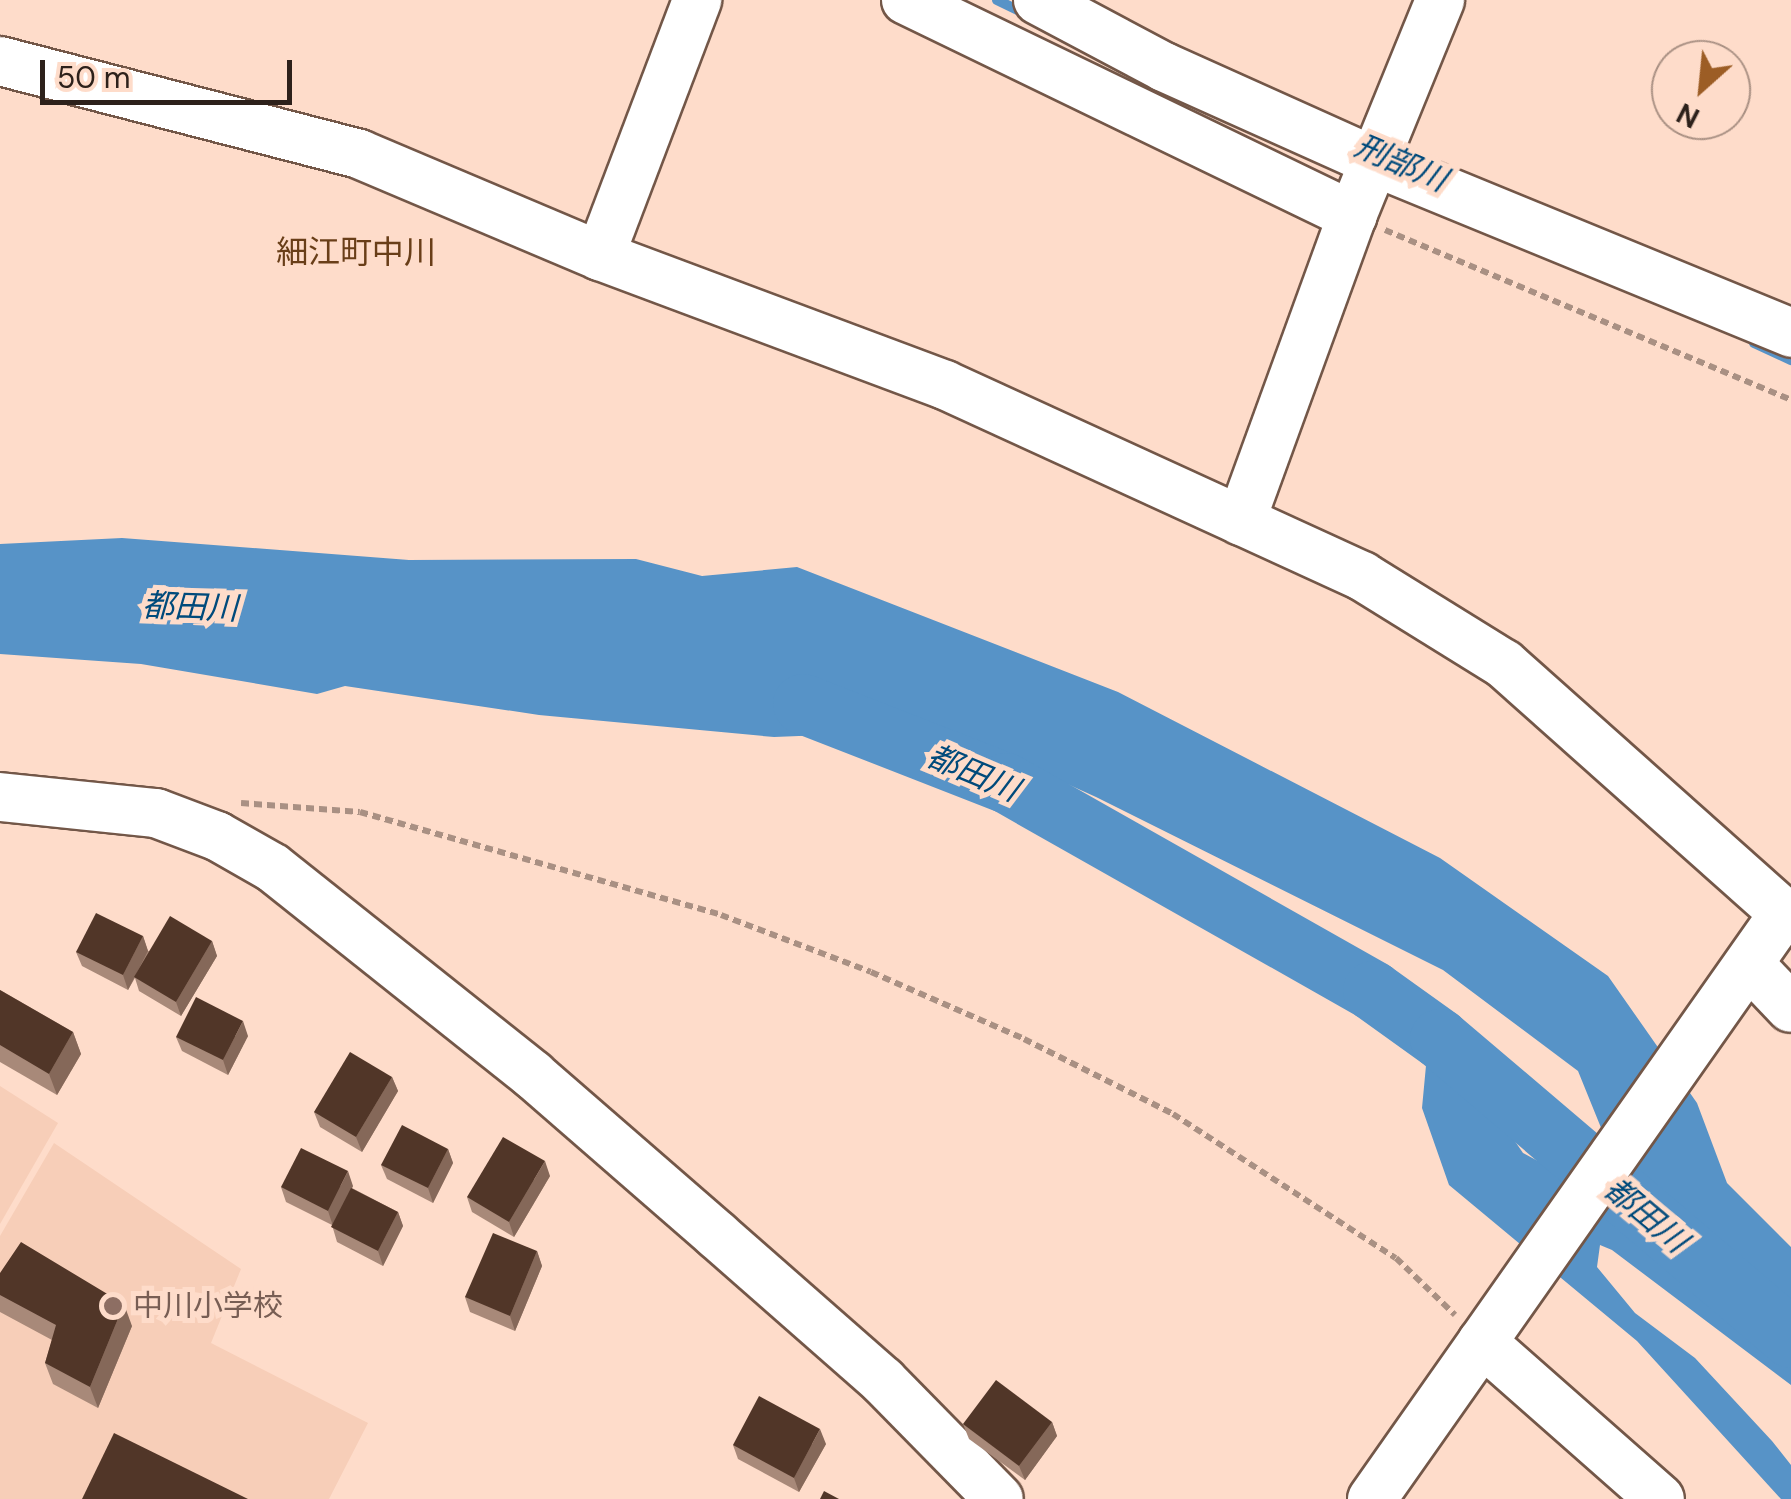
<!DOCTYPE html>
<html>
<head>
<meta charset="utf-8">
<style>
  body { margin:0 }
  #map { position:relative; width:1791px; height:1499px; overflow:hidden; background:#fedcca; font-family:"DM Sans","Noto Sans JP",sans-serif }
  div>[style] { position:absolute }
  .built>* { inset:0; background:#f7ceb8 }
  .water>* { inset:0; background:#5793c7 }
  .stream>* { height:10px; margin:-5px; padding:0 5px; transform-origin:5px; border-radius:5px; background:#5793c7 }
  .river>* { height:60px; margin:-30px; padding:0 30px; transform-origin:30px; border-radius:30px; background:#5793c7 }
  .path>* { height:6px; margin-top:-3px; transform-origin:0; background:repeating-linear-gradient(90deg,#a99083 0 8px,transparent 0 13px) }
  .roads { filter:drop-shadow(2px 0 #735748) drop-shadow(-2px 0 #735748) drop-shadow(0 2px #735748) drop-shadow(0 -2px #735748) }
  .minor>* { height:48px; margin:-24px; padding:0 24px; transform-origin:24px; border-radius:24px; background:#fff }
  .wall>* { inset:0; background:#a88979 }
  .shaded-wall>* { inset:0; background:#856859 }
  .building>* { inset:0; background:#513628 }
  .dots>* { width:28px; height:28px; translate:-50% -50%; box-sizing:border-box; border:5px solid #fedcca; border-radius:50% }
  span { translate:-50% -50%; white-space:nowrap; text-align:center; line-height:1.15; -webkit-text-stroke:10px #fedcca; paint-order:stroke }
  .education-label { font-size:30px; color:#785e54 }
  .left { translate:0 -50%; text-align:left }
  .water-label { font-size:32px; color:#004a7b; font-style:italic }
  .neighbourhood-label { font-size:32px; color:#693e18 }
  .north { position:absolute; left:1651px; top:40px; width:100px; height:100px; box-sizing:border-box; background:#fedcca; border:2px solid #aa9184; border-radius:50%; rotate:207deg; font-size:28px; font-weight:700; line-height:40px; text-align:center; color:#2d211b }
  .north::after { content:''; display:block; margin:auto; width:35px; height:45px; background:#9c5d25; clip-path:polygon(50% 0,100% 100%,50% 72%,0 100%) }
  .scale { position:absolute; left:40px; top:60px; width:252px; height:45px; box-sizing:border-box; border:5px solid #2d211b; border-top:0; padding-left:12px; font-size:30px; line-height:35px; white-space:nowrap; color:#2d211b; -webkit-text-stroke:8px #fedcca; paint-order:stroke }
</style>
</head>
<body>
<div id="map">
  <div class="built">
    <i style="clip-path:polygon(0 1086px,58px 1123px,0 1224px)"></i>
    <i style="clip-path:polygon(54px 1143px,241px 1269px,211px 1343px,368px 1423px,329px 1499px,0 1499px,0 1236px)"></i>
  </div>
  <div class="water">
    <i style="clip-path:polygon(122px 538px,409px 560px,636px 559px,702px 576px,797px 567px,1118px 692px,1440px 858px,1608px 976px,1697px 1103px,1727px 1183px,1791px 1247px,1791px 1385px,1612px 1250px,1600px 1245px,1597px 1267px,1635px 1313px,1695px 1358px,1772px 1441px,1791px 1465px,1791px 1499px,1781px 1499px,1637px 1341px,1449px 1185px,1422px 1108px,1427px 1055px,1490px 1105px,1523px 1153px,1636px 1214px,1578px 1071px,1443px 970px,1096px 797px,990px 749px,924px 731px,774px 737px,539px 715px,345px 686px,317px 694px,141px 664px,0 654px,0 544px)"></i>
  </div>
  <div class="stream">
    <i style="left:997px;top:0;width:34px;rotate:26deg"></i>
    <i style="left:1754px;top:343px;width:41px;rotate:24.7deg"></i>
  </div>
  <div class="river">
    <i style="left:803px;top:704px;width:218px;rotate:21.3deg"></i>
    <i style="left:1006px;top:783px;width:422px;rotate:29.5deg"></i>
    <i style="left:1373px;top:991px;width:82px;rotate:35.6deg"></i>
    <i style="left:1440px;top:1039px;width:461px;rotate:40.4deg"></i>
  </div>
  <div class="path">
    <i style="left:1385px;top:230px;width:440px;rotate:22.7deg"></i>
    <i style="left:241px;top:803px;width:119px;rotate:4.3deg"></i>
    <i style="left:360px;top:812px;width:375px;rotate:15.9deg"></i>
    <i style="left:721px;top:915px;width:160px;rotate:20.8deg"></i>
    <i style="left:871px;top:972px;width:167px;rotate:23.6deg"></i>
    <i style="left:1024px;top:1039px;width:167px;rotate:26.7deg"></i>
    <i style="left:1173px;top:1114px;width:265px;rotate:32.9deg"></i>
    <i style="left:1396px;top:1258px;width:82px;rotate:44deg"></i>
  </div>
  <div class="roads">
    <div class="minor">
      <i style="left:906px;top:0;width:496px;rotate:25.8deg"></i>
      <i style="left:1038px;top:0;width:143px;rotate:28deg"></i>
      <i style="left:1164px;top:67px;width:231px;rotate:24.2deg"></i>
      <i style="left:1375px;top:162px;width:450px;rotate:22.3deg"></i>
      <i style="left:0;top:61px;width:371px;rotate:14.5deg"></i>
      <i style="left:359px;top:154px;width:262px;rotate:22.9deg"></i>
      <i style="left:600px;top:256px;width:368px;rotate:20.5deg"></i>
      <i style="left:945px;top:385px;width:459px;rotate:24.6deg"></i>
      <i style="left:1362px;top:576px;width:167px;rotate:31.8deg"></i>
      <i style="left:1504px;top:664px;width:385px;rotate:41.7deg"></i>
      <i style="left:600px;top:256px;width:274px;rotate:-69.2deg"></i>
      <i style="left:1241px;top:521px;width:325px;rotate:-70deg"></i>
      <i style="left:1352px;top:216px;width:233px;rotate:-67.8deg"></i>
      <i style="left:0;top:797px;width:157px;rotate:5.9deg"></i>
      <i style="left:156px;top:813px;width:65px;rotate:20.7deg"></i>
      <i style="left:217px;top:836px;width:64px;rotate:29.7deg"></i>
      <i style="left:273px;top:868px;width:332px;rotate:38.5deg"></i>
      <i style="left:533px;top:1075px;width:244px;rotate:41deg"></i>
      <i style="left:717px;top:1235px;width:221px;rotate:41.3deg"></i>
      <i style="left:883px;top:1381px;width:165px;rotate:45.5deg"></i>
      <i style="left:1750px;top:965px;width:59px;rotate:46.4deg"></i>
      <i style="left:1482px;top:1342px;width:237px;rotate:41.4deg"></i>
      <i style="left:1372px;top:1499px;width:716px;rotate:-54.89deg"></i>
    </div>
  </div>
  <div class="wall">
    <i style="clip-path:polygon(143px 936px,148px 951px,212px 941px,217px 956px,181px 1016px,139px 991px,135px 978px,128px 990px,82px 966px,76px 952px)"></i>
    <i style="clip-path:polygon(0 990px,73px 1032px,81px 1054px,57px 1095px,0 1062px)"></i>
    <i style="clip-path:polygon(248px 1036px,228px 1075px,182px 1051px,176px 1037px)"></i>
    <i style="clip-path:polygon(392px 1077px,398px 1091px,362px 1152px,320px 1127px,314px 1112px)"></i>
    <i style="clip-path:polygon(448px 1149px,453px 1163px,433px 1203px,387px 1179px,381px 1165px)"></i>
    <i style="clip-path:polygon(550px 1176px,514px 1237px,472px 1212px,467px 1197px)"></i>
    <i style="clip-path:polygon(353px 1186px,352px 1188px,398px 1212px,403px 1226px,383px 1266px,337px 1242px,332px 1225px,286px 1202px,281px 1187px)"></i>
    <i style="clip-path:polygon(537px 1251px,542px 1266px,515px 1331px,470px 1312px,465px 1297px)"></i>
    <i style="clip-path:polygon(0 1273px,132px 1326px,98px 1408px,53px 1384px,45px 1363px,52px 1340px,0 1312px)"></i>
    <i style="clip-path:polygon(1052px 1422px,1057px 1436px,1025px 1480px,969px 1439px,963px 1424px)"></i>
    <i style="clip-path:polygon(826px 1444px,799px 1492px,738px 1459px,733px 1445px)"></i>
  </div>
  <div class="shaded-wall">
    <i style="clip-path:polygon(143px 936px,148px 951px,128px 990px,123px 975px)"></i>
    <i style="clip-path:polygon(212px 941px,217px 956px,181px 1016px,176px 1002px)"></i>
    <i style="clip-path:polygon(243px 1021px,248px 1036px,228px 1075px,223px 1060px)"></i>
    <i style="clip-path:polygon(73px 1032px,81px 1054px,57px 1095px,49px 1074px)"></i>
    <i style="clip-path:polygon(392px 1077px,398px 1091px,362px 1152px,356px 1137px)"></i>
    <i style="clip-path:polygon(448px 1149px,453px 1163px,433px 1203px,428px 1188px)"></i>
    <i style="clip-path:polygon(545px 1161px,550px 1176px,514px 1237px,509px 1222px)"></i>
    <i style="clip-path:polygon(348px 1171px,353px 1186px,333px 1226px,328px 1211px)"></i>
    <i style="clip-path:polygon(398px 1212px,403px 1226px,383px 1266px,378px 1251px)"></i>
    <i style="clip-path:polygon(537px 1251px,542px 1266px,515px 1331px,510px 1316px)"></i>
    <i style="clip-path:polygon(124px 1304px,132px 1326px,98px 1408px,90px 1387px)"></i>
    <i style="clip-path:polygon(1052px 1422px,1057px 1436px,1025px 1480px,1019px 1466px)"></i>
    <i style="clip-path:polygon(820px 1429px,826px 1444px,799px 1492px,794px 1478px)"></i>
  </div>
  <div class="building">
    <i style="clip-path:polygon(96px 913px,143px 936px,123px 975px,76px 952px)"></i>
    <i style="clip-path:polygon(170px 916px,212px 941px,176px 1002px,134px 977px)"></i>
    <i style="clip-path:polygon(0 990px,73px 1032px,49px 1074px,0 1045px)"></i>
    <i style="clip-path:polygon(196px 997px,243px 1021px,223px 1060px,176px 1037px)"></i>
    <i style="clip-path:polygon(350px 1052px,392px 1077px,356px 1137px,314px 1112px)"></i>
    <i style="clip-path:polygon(402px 1125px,448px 1149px,428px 1188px,381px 1165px)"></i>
    <i style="clip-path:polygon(503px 1137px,545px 1161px,509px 1222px,467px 1197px)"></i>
    <i style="clip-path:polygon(301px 1148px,348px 1171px,328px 1211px,281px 1187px)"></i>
    <i style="clip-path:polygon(351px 1188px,398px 1212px,378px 1251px,331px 1227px)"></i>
    <i style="clip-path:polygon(493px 1233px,537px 1251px,510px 1316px,465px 1297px)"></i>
    <i style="clip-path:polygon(21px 1242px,124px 1304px,90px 1387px,45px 1363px,56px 1325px,0 1295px,0 1273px)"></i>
    <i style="clip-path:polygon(996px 1380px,1052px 1422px,1019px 1466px,963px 1424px)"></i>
    <i style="clip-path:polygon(759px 1396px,820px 1429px,794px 1478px,733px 1445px)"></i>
    <i style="clip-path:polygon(114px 1433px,248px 1499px,82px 1499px)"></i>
    <i style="clip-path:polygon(824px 1491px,839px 1499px,820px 1499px)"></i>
  </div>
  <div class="dots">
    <i style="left:113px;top:1306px;background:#8d6e63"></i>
  </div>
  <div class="education-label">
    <span class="left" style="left:133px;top:1306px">中川小学校</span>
  </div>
  <div class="water-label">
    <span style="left:1401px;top:163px;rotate:23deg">刑部川</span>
    <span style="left:190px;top:607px;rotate:2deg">都田川</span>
    <span style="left:973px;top:773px;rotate:23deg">都田川</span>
    <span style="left:1646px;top:1215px;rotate:40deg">都田川</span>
  </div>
  <div class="neighbourhood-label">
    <span style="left:356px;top:252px">細江町中川</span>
  </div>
  <div class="north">N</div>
  <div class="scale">50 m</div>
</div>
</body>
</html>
